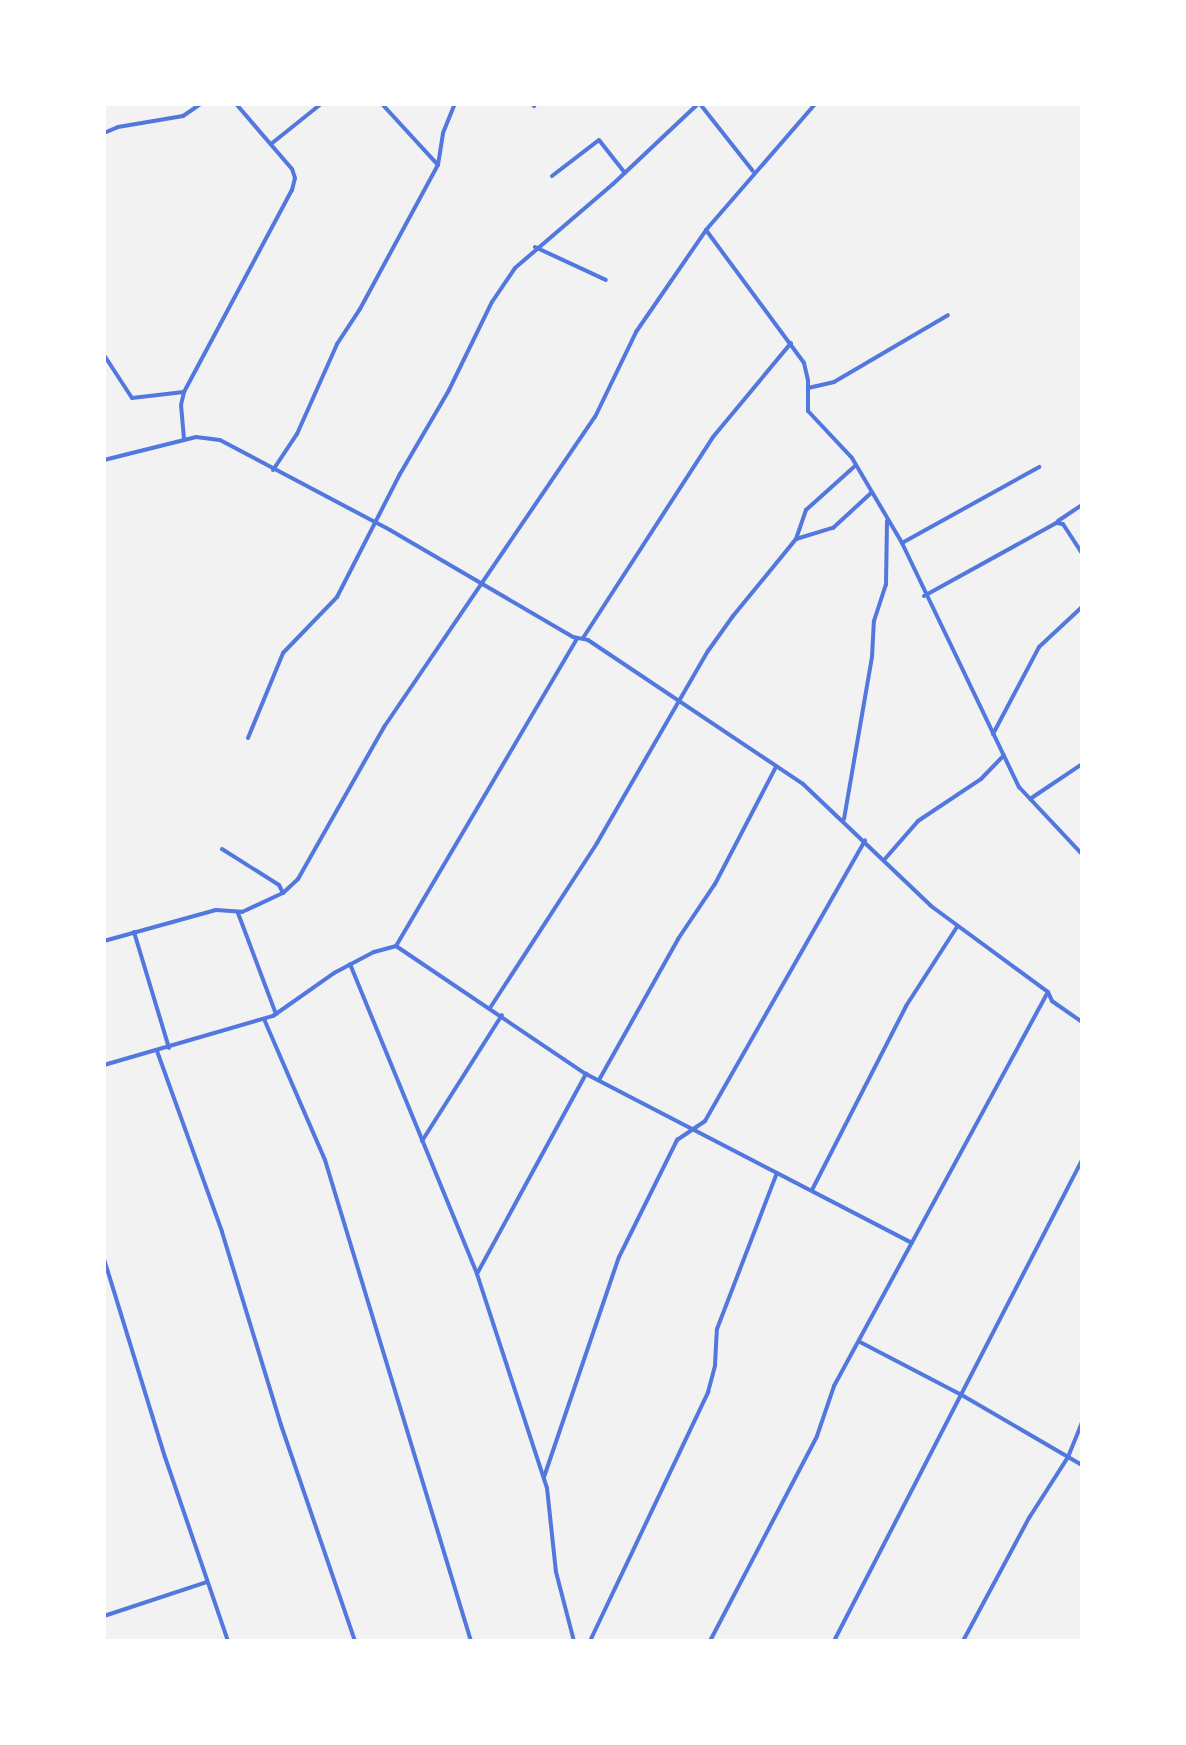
<!DOCTYPE html>
<html>
<head>
<meta charset="utf-8">
<style>
  body { margin:0 }
  #map { position:relative; width:1186px; height:1745px; overflow:hidden; background:#f2f2f2; font-family:Mulish,sans-serif }
  div>[style] { position:absolute }
  .minor>* { height:4px; margin:-2px; padding:0 2px; transform-origin:2px; border-radius:2px; background:#5277de }
  span { translate:-50% -50%; white-space:nowrap; text-align:center; line-height:1.15; -webkit-text-stroke:8px #fff; paint-order:stroke }
  .frame { position:absolute; inset:0; border:106px solid #fff; pointer-events:none }
</style>
</head>
<body>
<div id="map">
  <div class="minor">
    <i style="left:382px;top:104px;width:81px;rotate:47.5deg"></i>
    <i style="left:532px;top:104px;width:3px;rotate:45deg"></i>
    <i style="left:700px;top:104px;width:85px;rotate:51.7deg"></i>
    <i style="left:104px;top:133px;width:15px;rotate:-23deg"></i>
    <i style="left:118px;top:127px;width:66px;rotate:-9.6deg"></i>
    <i style="left:183px;top:116px;width:22px;rotate:-34deg"></i>
    <i style="left:271px;top:144px;width:64px;rotate:-38.7deg"></i>
    <i style="left:552px;top:176px;width:59px;rotate:-37.5deg"></i>
    <i style="left:599px;top:140px;width:42px;rotate:51.8deg"></i>
    <i style="left:706px;top:230px;width:165px;rotate:53.6deg"></i>
    <i style="left:804px;top:363px;width:18px;rotate:77deg"></i>
    <i style="left:808px;top:381px;width:30px;rotate:90deg"></i>
    <i style="left:808px;top:411px;width:64px;rotate:46.9deg"></i>
    <i style="left:852px;top:458px;width:99px;rotate:59.5deg"></i>
    <i style="left:902px;top:543px;width:271px;rotate:64.4deg"></i>
    <i style="left:1019px;top:787px;width:92px;rotate:46.8deg"></i>
    <i style="left:535px;top:247px;width:78px;rotate:24.9deg"></i>
    <i style="left:104px;top:355px;width:51px;rotate:56.9deg"></i>
    <i style="left:132px;top:398px;width:52px;rotate:-6.6deg"></i>
    <i style="left:808px;top:388px;width:27px;rotate:-13deg"></i>
    <i style="left:834px;top:382px;width:132px;rotate:-30.4deg"></i>
    <i style="left:184px;top:439px;width:34px;rotate:-95deg"></i>
    <i style="left:181px;top:405px;width:13px;rotate:-77deg"></i>
    <i style="left:184px;top:392px;width:229px;rotate:-61.9deg"></i>
    <i style="left:292px;top:190px;width:12px;rotate:-76deg"></i>
    <i style="left:295px;top:178px;width:9px;rotate:-108deg"></i>
    <i style="left:292px;top:169px;width:86px;rotate:-130.7deg"></i>
    <i style="left:104px;top:460px;width:95px;rotate:-14deg"></i>
    <i style="left:196px;top:437px;width:24px;rotate:7deg"></i>
    <i style="left:220px;top:440px;width:192px;rotate:27.9deg"></i>
    <i style="left:390px;top:530px;width:212px;rotate:30.3deg"></i>
    <i style="left:573px;top:637px;width:15px;rotate:11deg"></i>
    <i style="left:588px;top:640px;width:259px;rotate:33.8deg"></i>
    <i style="left:803px;top:784px;width:177px;rotate:43.6deg"></i>
    <i style="left:931px;top:906px;width:145px;rotate:36.3deg"></i>
    <i style="left:273px;top:470px;width:43px;rotate:-56.3deg"></i>
    <i style="left:297px;top:434px;width:98px;rotate:-66deg"></i>
    <i style="left:337px;top:344px;width:42px;rotate:-56.7deg"></i>
    <i style="left:360px;top:309px;width:164px;rotate:-61.6deg"></i>
    <i style="left:438px;top:165px;width:32px;rotate:-81deg"></i>
    <i style="left:443px;top:133px;width:31px;rotate:-68deg"></i>
    <i style="left:1058px;top:521px;width:29px;rotate:-34deg"></i>
    <i style="left:796px;top:539px;width:31px;rotate:-71deg"></i>
    <i style="left:806px;top:510px;width:67px;rotate:-42deg"></i>
    <i style="left:902px;top:543px;width:157px;rotate:-29deg"></i>
    <i style="left:924px;top:596px;width:151px;rotate:-28.9deg"></i>
    <i style="left:1056px;top:523px;width:7px;rotate:8deg"></i>
    <i style="left:1063px;top:524px;width:35px;rotate:57deg"></i>
    <i style="left:583px;top:638px;width:239px;rotate:-57.1deg"></i>
    <i style="left:713px;top:437px;width:122px;rotate:-50.3deg"></i>
    <i style="left:993px;top:734px;width:98px;rotate:-62.1deg"></i>
    <i style="left:1039px;top:647px;width:59px;rotate:-42.9deg"></i>
    <i style="left:248px;top:738px;width:92px;rotate:-67.6deg"></i>
    <i style="left:283px;top:653px;width:78px;rotate:-46deg"></i>
    <i style="left:337px;top:597px;width:138px;rotate:-62.9deg"></i>
    <i style="left:400px;top:474px;width:97px;rotate:-59.7deg"></i>
    <i style="left:449px;top:390px;width:98px;rotate:-64deg"></i>
    <i style="left:492px;top:302px;width:41px;rotate:-55.9deg"></i>
    <i style="left:515px;top:268px;width:129px;rotate:-40.6deg"></i>
    <i style="left:613px;top:184px;width:117px;rotate:-43.3deg"></i>
    <i style="left:1030px;top:799px;width:63px;rotate:-33.9deg"></i>
    <i style="left:844px;top:819px;width:164px;rotate:-80.2deg"></i>
    <i style="left:872px;top:657px;width:36px;rotate:-87deg"></i>
    <i style="left:874px;top:621px;width:38px;rotate:-72deg"></i>
    <i style="left:886px;top:585px;width:64px;rotate:-89.1deg"></i>
    <i style="left:222px;top:849px;width:67px;rotate:32.3deg"></i>
    <i style="left:279px;top:885px;width:9px;rotate:63deg"></i>
    <i style="left:884px;top:860px;width:52px;rotate:-48.9deg"></i>
    <i style="left:918px;top:821px;width:76px;rotate:-33.7deg"></i>
    <i style="left:981px;top:779px;width:33px;rotate:-46deg"></i>
    <i style="left:238px;top:913px;width:108px;rotate:69.4deg"></i>
    <i style="left:134px;top:932px;width:121px;rotate:73.2deg"></i>
    <i style="left:104px;top:941px;width:116px;rotate:-15.5deg"></i>
    <i style="left:216px;top:910px;width:26px;rotate:4deg"></i>
    <i style="left:242px;top:912px;width:45px;rotate:-24.9deg"></i>
    <i style="left:283px;top:893px;width:21px;rotate:-43deg"></i>
    <i style="left:298px;top:879px;width:175px;rotate:-60.5deg"></i>
    <i style="left:384px;top:727px;width:375px;rotate:-55.8deg"></i>
    <i style="left:595px;top:417px;width:94px;rotate:-64.2deg"></i>
    <i style="left:636px;top:332px;width:124px;rotate:-55.5deg"></i>
    <i style="left:706px;top:230px;width:167px;rotate:-49.1deg"></i>
    <i style="left:396px;top:946px;width:229px;rotate:34deg"></i>
    <i style="left:586px;top:1074px;width:367px;rotate:27.4deg"></i>
    <i style="left:396px;top:946px;width:356px;rotate:-59.5deg"></i>
    <i style="left:350px;top:964px;width:335px;rotate:67.7deg"></i>
    <i style="left:477px;top:1274px;width:225px;rotate:71.9deg"></i>
    <i style="left:547px;top:1488px;width:84px;rotate:83.9deg"></i>
    <i style="left:556px;top:1572px;width:71px;rotate:75.4deg"></i>
    <i style="left:1048px;top:992px;width:10px;rotate:66deg"></i>
    <i style="left:1052px;top:1001px;width:37px;rotate:35deg"></i>
    <i style="left:490px;top:1008px;width:197px;rotate:-57deg"></i>
    <i style="left:597px;top:843px;width:222px;rotate:-60deg"></i>
    <i style="left:708px;top:651px;width:43px;rotate:-54.5deg"></i>
    <i style="left:733px;top:616px;width:99px;rotate:-50.7deg"></i>
    <i style="left:796px;top:539px;width:39px;rotate:-17deg"></i>
    <i style="left:833px;top:528px;width:52px;rotate:-42.6deg"></i>
    <i style="left:264px;top:1019px;width:154px;rotate:66.6deg"></i>
    <i style="left:325px;top:1160px;width:503px;rotate:73.12deg"></i>
    <i style="left:157px;top:1051px;width:192px;rotate:70.2deg"></i>
    <i style="left:222px;top:1232px;width:202px;rotate:73deg"></i>
    <i style="left:281px;top:1425px;width:228px;rotate:71.1deg"></i>
    <i style="left:104px;top:1065px;width:176px;rotate:-16.2deg"></i>
    <i style="left:273px;top:1016px;width:75px;rotate:-35.2deg"></i>
    <i style="left:334px;top:973px;width:45px;rotate:-27.7deg"></i>
    <i style="left:374px;top:952px;width:23px;rotate:-15deg"></i>
    <i style="left:599px;top:1080px;width:162px;rotate:-60.7deg"></i>
    <i style="left:678px;top:939px;width:66px;rotate:-56.1deg"></i>
    <i style="left:715px;top:884px;width:132px;rotate:-62.5deg"></i>
    <i style="left:422px;top:1141px;width:149px;rotate:-57.6deg"></i>
    <i style="left:812px;top:1190px;width:207px;rotate:-62.9deg"></i>
    <i style="left:906px;top:1006px;width:94px;rotate:-57.2deg"></i>
    <i style="left:104px;top:1259px;width:207px;rotate:72.9deg"></i>
    <i style="left:165px;top:1457px;width:194px;rotate:71.1deg"></i>
    <i style="left:478px;top:1272px;width:226px;rotate:-61.4deg"></i>
    <i style="left:860px;top:1342px;width:113px;rotate:27.5deg"></i>
    <i style="left:960px;top:1394px;width:141px;rotate:30.2deg"></i>
    <i style="left:544px;top:1477px;width:232px;rotate:-71.2deg"></i>
    <i style="left:619px;top:1257px;width:131px;rotate:-63.6deg"></i>
    <i style="left:677px;top:1140px;width:34px;rotate:-34deg"></i>
    <i style="left:705px;top:1121px;width:323px;rotate:-60.3deg"></i>
    <i style="left:104px;top:1616px;width:108px;rotate:-18.3deg"></i>
    <i style="left:590px;top:1641px;width:276px;rotate:-64.6deg"></i>
    <i style="left:708px;top:1392px;width:28px;rotate:-75deg"></i>
    <i style="left:715px;top:1365px;width:36px;rotate:-87deg"></i>
    <i style="left:717px;top:1329px;width:167px;rotate:-69deg"></i>
    <i style="left:710px;top:1641px;width:231px;rotate:-62.4deg"></i>
    <i style="left:817px;top:1436px;width:53px;rotate:-71.2deg"></i>
    <i style="left:834px;top:1386px;width:448px;rotate:-61.5deg"></i>
    <i style="left:834px;top:1641px;width:541px;rotate:-62.72deg"></i>
    <i style="left:963px;top:1641px;width:140px;rotate:-61.8deg"></i>
    <i style="left:1029px;top:1518px;width:72px;rotate:-57.4deg"></i>
    <i style="left:1068px;top:1457px;width:37px;rotate:-68deg"></i>
  </div>
  <div class="frame"></div>
</div>
</body>
</html>
